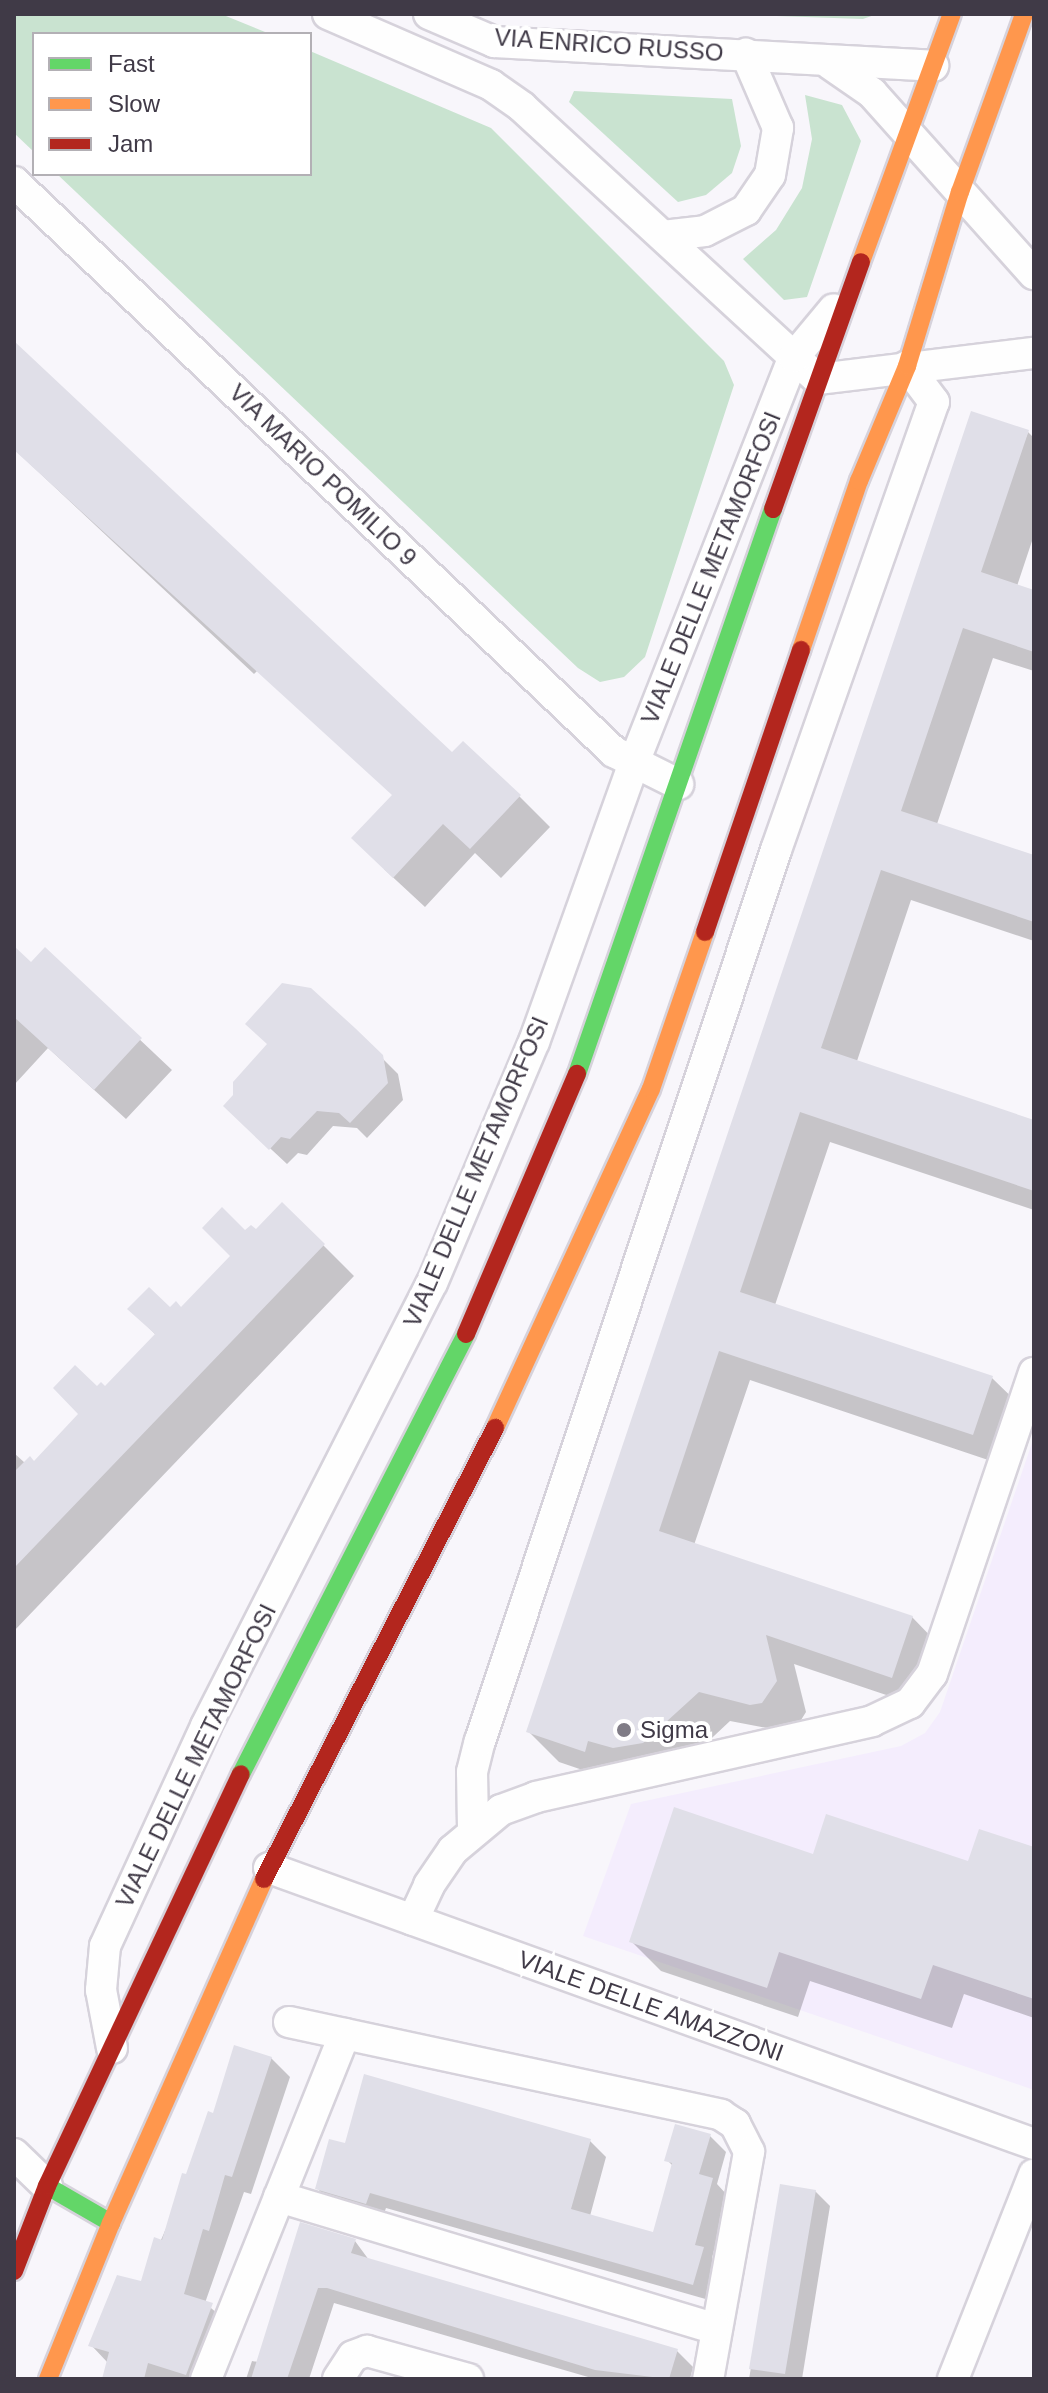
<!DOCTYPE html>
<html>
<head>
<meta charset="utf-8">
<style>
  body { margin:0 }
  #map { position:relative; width:1048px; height:2393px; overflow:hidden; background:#f8f6fb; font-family:Helvetica,sans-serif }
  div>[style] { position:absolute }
  .built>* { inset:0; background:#f4edfd }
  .green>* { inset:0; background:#c9e3d0 }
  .shadow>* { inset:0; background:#0003 }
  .building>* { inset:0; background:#e0dfe8 }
  .roads { filter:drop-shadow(2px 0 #d6d2db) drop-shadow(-2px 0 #d6d2db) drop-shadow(0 2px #d6d2db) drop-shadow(0 -2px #d6d2db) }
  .street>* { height:30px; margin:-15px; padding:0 15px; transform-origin:15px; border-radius:15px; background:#fefefe }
  .fast>* { height:18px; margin:-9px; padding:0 9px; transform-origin:9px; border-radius:9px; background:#63d668 }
  .slow>* { height:18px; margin:-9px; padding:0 9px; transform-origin:9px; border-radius:9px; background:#ff974d }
  .jam>* { height:18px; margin:-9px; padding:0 9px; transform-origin:9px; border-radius:9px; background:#b3261e }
  .dots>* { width:22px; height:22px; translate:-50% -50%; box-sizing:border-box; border:4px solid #fff; border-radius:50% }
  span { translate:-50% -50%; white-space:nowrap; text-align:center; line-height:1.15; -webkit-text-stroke:8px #fff; paint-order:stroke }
  .street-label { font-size:24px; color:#403a47 }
  .poi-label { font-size:24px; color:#403a47 }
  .left { translate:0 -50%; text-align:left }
  .frame { position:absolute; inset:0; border:16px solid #403a47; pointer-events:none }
  .legend { position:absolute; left:32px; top:32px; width:280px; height:144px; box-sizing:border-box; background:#fff; border:2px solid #b3b0b5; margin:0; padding:10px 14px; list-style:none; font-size:24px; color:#403a47 }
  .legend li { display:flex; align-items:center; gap:16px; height:40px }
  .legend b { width:40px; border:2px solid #b3b0b5 }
</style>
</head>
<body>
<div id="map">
  <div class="built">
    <i style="clip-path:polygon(1034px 1437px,1034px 2090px,583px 1936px,631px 1804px,901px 1746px,925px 1733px,940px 1712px)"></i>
  </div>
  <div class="green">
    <i style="clip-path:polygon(14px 14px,221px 14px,270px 34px,34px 34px,34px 152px,14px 133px)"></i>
    <i style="clip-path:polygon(722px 14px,877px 14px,863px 19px)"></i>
    <i style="clip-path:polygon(310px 51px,491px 128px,724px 361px,734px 385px,645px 657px,624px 677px,600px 682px,578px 668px,57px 174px,310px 174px)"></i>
    <i style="clip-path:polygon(574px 91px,732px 99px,741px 146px,732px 173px,706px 195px,678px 202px,569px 102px)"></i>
    <i style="clip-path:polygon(805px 95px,842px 105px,861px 141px,807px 297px,784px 300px,743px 259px,776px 230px,802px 188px,812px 139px)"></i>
  </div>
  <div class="shadow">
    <i style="clip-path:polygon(14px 343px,452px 755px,519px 796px,550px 827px,501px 878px,475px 853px,425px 907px,384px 869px,394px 796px,259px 669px,254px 674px,14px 449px)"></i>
    <i style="clip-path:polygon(1028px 432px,1034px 438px,1034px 535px,1017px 586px,1034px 592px,1034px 671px,993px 658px,937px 824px,1034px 857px,1034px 941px,911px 900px,857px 1061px,1034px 1122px,1034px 1210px,830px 1142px,775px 1305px,992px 1378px,1023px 1408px,1003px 1465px,750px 1380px,694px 1545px,912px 1617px,942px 1648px,922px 1707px,794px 1664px,806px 1712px,793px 1733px,730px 1721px,683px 1765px,615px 1781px,559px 1762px,529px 1732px)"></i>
    <i style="clip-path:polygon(14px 949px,31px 965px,45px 950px,172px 1070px,126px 1119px,48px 1048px,14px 1085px)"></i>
    <i style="clip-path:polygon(381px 1057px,398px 1074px,403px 1100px,367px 1138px,357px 1128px,333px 1126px,307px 1155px,298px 1153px,287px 1164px,242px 1122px)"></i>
    <i style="clip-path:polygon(256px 1232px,323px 1245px,354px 1276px,14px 1631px,14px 1453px,25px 1463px,34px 1463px,81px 1414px,97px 1388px,105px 1389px,156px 1335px,130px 1309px,181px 1309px,233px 1256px,245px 1233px)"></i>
    <i style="clip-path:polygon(1034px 1849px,1034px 2018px,964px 1994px,952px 2028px,810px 1981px,798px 2017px,661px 1971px,631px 1941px,814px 1856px,969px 1864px)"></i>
    <i style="clip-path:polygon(271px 2058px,290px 2077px,251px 2194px,244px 2192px,205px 2303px,230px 2324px,210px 2379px,104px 2379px,108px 2363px,91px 2345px,142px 2284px,215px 2115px)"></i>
    <i style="clip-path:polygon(710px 2136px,726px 2152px,717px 2184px,728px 2196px,712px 2258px,719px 2265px,709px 2300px,386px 2208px,382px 2219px,333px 2205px,317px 2188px,346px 2145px,590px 2141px,606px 2157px,590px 2216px,654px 2234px,673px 2166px,667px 2160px)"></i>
    <i style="clip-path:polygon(782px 2186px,815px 2191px,830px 2206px,802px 2379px,749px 2379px)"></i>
    <i style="clip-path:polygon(355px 2241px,369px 2260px,677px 2351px,693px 2367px,690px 2379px,595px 2379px,334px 2303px,309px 2379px,246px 2379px,252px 2361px,258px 2362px)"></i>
  </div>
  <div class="building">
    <i style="clip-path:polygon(14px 341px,452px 752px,463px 741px,521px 795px,470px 849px,443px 824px,393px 878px,351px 838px,392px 795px,14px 450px)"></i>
    <i style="clip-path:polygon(971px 411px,1029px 430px,981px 572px,1034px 590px,1034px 652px,963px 628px,901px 811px,1034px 855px,1034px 922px,881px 870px,821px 1048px,1034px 1120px,1034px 1191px,800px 1112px,740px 1292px,993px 1376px,973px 1435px,719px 1351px,659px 1531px,913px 1616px,892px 1678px,766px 1635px,777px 1681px,762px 1703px,750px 1705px,699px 1692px,643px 1743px,613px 1748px,588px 1741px,585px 1752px,526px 1732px)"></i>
    <i style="clip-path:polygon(14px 946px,31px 962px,45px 947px,142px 1038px,94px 1090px,14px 1017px)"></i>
    <i style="clip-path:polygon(282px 983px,311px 988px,355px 1028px,383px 1055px,388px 1083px,350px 1123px,339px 1113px,317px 1111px,290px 1139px,281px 1137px,269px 1150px,223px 1106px,233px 1095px,233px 1082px,267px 1044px,245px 1024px)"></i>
    <i style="clip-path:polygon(282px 1202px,325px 1244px,14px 1568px,14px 1472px,30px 1456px,34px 1461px,78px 1414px,53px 1388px,75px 1365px,97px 1386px,101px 1382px,105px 1386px,155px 1334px,127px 1309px,149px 1287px,170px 1307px,176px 1301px,181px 1307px,230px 1256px,202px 1228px,222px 1207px,245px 1230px,251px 1225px,256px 1229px)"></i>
    <i style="clip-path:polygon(674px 1807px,813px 1854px,826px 1814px,968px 1861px,979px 1829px,1034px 1847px,1034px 1999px,933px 1965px,921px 1999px,779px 1952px,767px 1988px,629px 1942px)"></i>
    <i style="clip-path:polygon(234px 2045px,272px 2057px,232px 2177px,225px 2175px,209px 2231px,203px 2229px,184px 2294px,213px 2303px,186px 2375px,148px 2363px,144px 2379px,102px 2379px,109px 2352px,88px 2346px,117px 2275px,141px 2281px,154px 2237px,162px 2240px,182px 2173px,186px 2174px,208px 2111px,213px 2113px)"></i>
    <i style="clip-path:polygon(364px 2074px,591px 2139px,571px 2209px,653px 2232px,672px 2163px,664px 2161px,675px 2124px,711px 2134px,699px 2174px,713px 2178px,695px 2245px,704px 2247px,693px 2285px,370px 2193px,366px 2204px,315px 2189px,329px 2139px,345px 2143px)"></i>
    <i style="clip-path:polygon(780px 2184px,816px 2190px,785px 2374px,749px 2369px)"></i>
    <i style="clip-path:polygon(300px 2222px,356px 2239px,351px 2253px,678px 2349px,669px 2379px,595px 2370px,327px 2288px,318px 2288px,287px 2379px,251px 2379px)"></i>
  </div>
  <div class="roads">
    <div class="street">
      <i style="left:328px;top:14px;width:178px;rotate:23.5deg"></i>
      <i style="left:491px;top:85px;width:38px;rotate:35deg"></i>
      <i style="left:522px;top:107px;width:402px;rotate:42.6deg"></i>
      <i style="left:818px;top:379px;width:218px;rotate:-6.9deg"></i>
      <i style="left:429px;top:14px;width:71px;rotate:23.3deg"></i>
      <i style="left:494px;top:42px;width:440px;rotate:3.1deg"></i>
      <i style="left:830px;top:64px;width:51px;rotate:34.6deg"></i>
      <i style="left:872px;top:93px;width:243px;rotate:48.2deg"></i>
      <i style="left:14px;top:182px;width:828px;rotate:43.53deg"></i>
      <i style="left:614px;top:752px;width:72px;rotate:26.6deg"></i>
      <i style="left:663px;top:236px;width:42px;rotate:-6.8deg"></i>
      <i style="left:705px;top:231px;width:46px;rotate:-27.1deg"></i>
      <i style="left:746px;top:210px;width:42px;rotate:-55.6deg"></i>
      <i style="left:770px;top:175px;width:48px;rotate:-80.3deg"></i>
      <i style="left:778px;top:128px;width:81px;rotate:-113.4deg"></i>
      <i style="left:473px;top:1828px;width:56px;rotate:-91deg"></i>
      <i style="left:472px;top:1772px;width:32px;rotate:-76deg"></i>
      <i style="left:480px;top:1741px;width:939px;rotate:-71.62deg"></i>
      <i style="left:776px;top:850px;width:475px;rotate:-70.6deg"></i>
      <i style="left:934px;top:402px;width:45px;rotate:-126.9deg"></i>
      <i style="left:269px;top:1868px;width:813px;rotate:19.84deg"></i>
      <i style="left:413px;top:1920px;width:38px;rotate:-65deg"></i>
      <i style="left:429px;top:1885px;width:42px;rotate:-55.6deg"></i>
      <i style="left:453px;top:1850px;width:62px;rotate:-39.8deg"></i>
      <i style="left:501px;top:1810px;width:37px;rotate:-20deg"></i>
      <i style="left:536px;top:1797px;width:344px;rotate:-12.7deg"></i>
      <i style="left:872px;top:1721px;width:42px;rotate:-25.3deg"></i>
      <i style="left:910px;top:1703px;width:36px;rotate:-53deg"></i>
      <i style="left:932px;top:1674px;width:318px;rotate:-71.3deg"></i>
      <i style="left:289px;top:2022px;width:442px;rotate:12.1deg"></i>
      <i style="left:721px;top:2115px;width:17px;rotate:33deg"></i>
      <i style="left:735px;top:2124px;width:31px;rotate:63deg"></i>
      <i style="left:749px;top:2152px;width:231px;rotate:100.2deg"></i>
      <i style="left:112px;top:2048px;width:59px;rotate:-100.7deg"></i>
      <i style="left:101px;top:1990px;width:44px;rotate:-84.8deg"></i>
      <i style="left:105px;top:1946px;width:242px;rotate:-65.3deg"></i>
      <i style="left:206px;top:1726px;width:497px;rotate:-63deg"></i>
      <i style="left:432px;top:1283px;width:262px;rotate:-67.1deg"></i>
      <i style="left:534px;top:1042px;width:294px;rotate:-70.3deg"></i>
      <i style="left:633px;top:765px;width:439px;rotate:-68.5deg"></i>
      <i style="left:794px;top:357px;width:62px;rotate:-50.2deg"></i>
      <i style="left:14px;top:2154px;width:46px;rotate:44.1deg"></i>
      <i style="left:279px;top:2197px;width:457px;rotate:16.8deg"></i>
      <i style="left:206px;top:2379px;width:372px;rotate:-68.1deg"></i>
      <i style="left:338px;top:2379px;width:27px;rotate:-57deg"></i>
      <i style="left:353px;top:2356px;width:15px;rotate:-20deg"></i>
      <i style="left:367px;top:2351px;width:105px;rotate:15.5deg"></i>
      <i style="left:953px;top:2379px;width:220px;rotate:-68.4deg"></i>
    </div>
    <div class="fast">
      <i style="left:577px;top:1074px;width:598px;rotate:-70.87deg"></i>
      <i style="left:241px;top:1774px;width:494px;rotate:-62.9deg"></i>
      <i style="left:47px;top:2186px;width:74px;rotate:30deg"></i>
    </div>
    <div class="slow">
      <i style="left:861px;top:262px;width:264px;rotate:-69.9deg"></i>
      <i style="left:801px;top:650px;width:179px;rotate:-71.1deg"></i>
      <i style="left:859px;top:481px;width:125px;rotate:-67.3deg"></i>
      <i style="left:907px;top:366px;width:182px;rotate:-73.1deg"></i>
      <i style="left:960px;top:192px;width:189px;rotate:-70.2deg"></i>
      <i style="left:495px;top:1428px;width:373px;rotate:-65.3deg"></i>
      <i style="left:651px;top:1089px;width:166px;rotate:-71deg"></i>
      <i style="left:48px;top:2379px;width:168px;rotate:-68deg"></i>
      <i style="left:111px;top:2223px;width:376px;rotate:-66deg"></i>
    </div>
    <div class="jam">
      <i style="left:773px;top:509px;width:262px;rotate:-70.4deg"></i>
      <i style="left:705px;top:932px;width:298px;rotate:-71.2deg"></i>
      <i style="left:466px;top:1334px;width:283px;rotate:-66.9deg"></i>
      <i style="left:264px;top:1879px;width:507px;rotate:-62.88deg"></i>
      <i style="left:14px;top:2271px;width:91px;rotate:-68.8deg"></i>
      <i style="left:47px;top:2186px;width:455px;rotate:-64.8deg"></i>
    </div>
  </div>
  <div class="dots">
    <i style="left:624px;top:1730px;background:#807c86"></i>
  </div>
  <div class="street-label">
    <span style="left:609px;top:45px;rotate:4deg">VIA ENRICO RUSSO</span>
    <span style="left:323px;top:475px;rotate:44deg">VIA MARIO POMILIO 9</span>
    <span style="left:711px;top:568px;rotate:-68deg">VIALE DELLE METAMORFOSI</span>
    <span style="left:476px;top:1172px;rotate:-67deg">VIALE DELLE METAMORFOSI</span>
    <span style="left:196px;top:1756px;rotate:-64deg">VIALE DELLE METAMORFOSI</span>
    <span style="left:651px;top:2006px;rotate:20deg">VIALE DELLE AMAZZONI</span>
  </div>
  <div class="poi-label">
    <span class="left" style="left:640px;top:1730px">Sigma</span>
  </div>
  <div class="frame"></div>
  <ul class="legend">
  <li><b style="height:10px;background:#63d668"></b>Fast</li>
  <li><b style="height:10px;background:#ff974d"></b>Slow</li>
  <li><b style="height:10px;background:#b3261e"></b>Jam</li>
  </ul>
</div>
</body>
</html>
